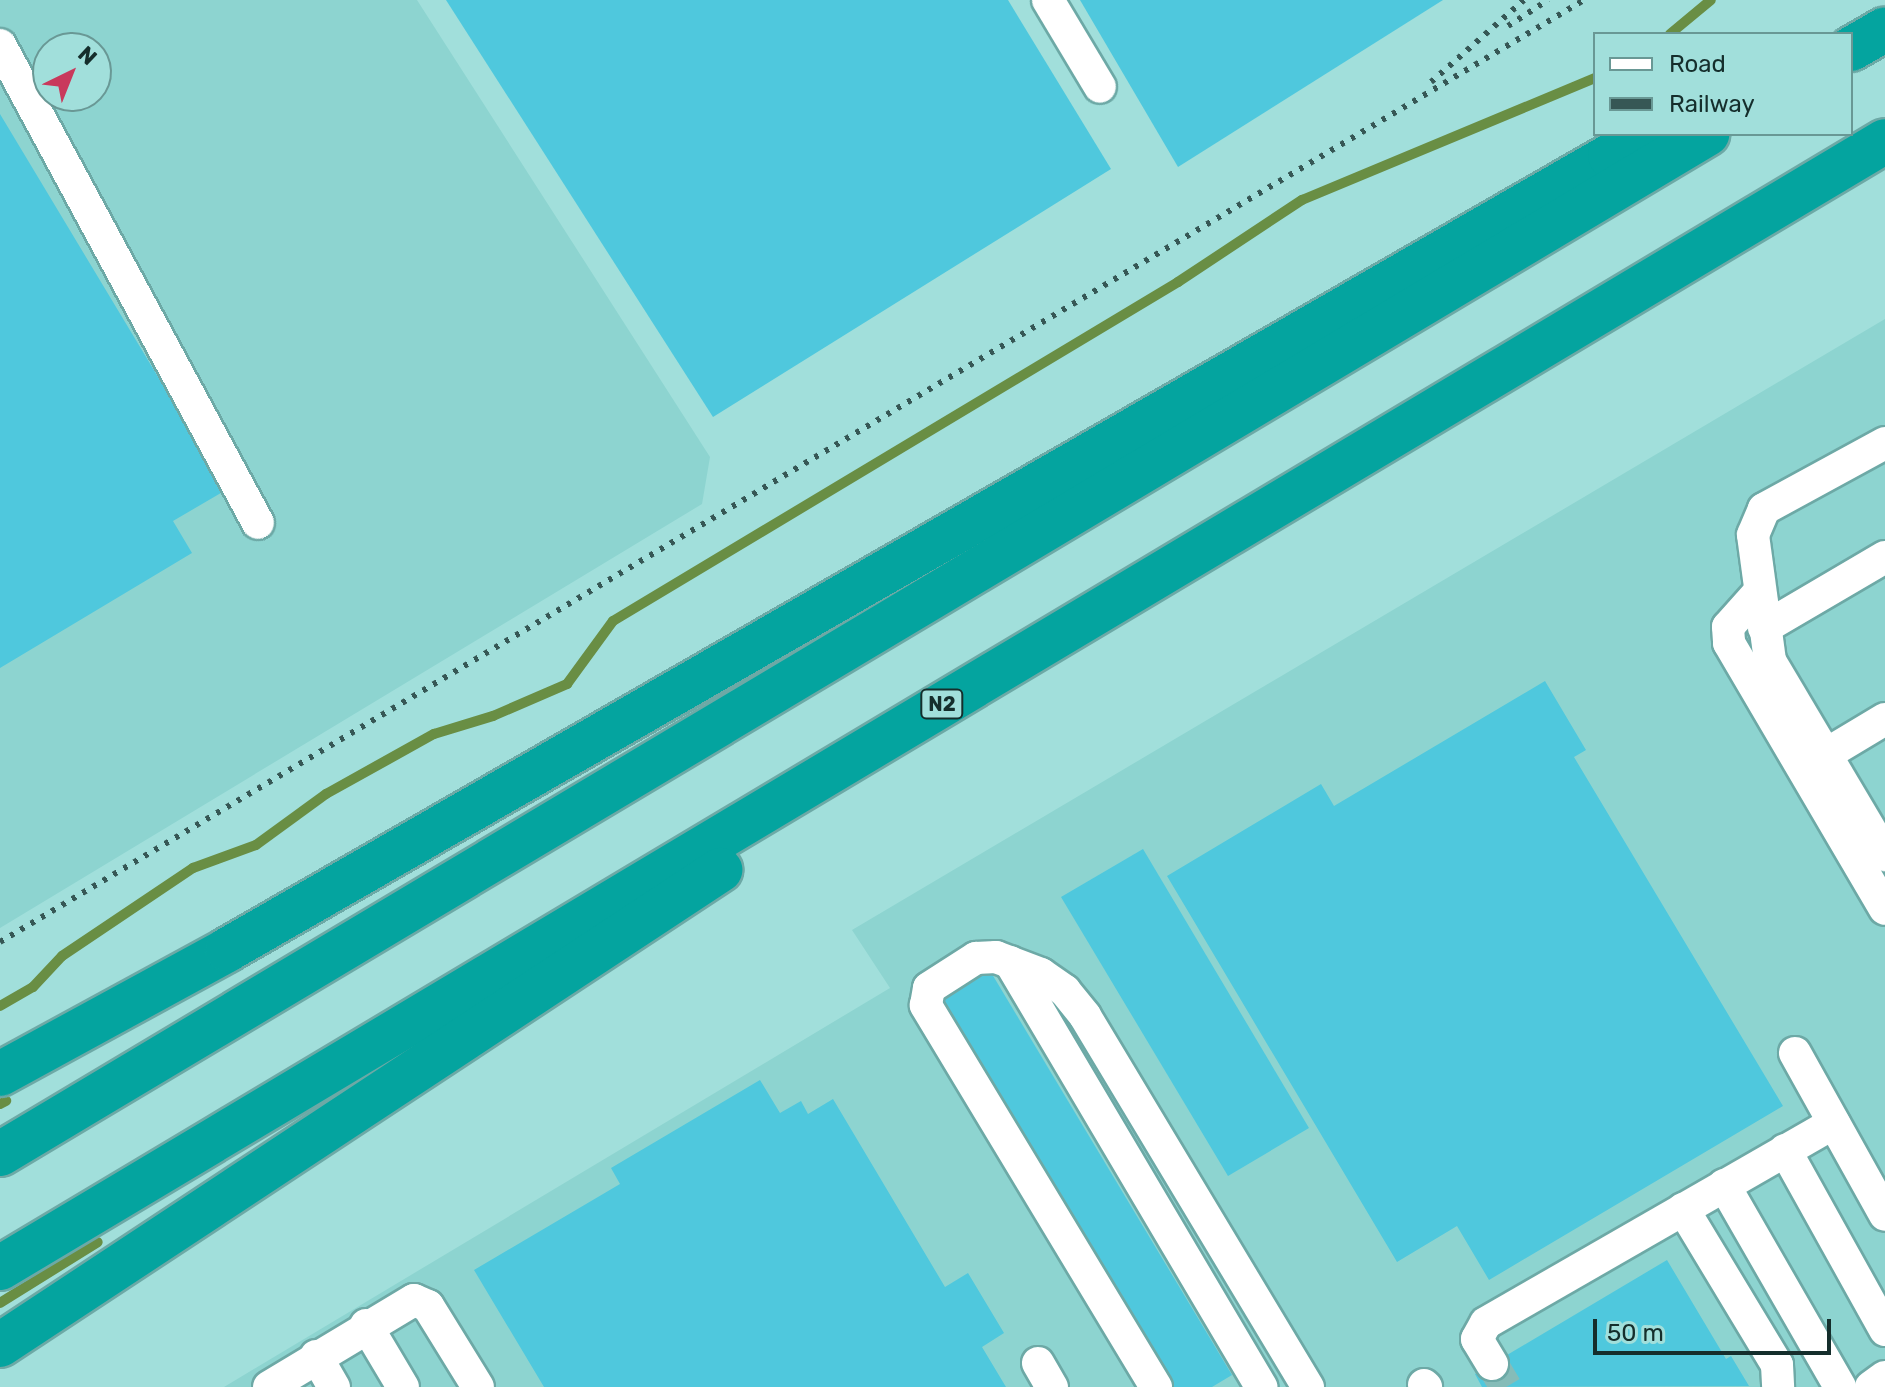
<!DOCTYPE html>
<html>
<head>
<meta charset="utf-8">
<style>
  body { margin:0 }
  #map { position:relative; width:1885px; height:1387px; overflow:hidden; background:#a1dfdb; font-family:Rubik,sans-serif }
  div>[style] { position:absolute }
  .built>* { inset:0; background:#8dd4d0 }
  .stream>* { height:10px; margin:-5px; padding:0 5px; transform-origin:5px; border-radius:5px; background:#698e44 }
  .building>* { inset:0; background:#4fc8dd }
  .minor-tunnel>* { height:32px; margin-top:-16px; transform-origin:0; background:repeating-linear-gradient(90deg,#85bcb8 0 32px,transparent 0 48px) }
  .roads { filter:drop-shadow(2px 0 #6da9a6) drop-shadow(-2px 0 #6da9a6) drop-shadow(0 2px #6da9a6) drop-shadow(0 -2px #6da9a6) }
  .minor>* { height:32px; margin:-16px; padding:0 16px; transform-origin:16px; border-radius:16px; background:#fff }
  .highway>* { height:44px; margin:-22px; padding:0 22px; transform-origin:22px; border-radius:22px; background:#04a49f }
  .rail>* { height:6px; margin-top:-3px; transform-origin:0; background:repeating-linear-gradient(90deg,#365755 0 4px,transparent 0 12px) }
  span { translate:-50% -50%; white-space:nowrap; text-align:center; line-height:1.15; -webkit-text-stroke:8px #a1dfdb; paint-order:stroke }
  .shield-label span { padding:2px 6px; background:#a1dfdb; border:2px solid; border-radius:6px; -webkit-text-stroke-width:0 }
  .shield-label { font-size:20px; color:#152e2c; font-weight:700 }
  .legend { position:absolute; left:1593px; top:32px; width:260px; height:104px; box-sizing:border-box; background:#a1dfdb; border:2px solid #699895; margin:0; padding:10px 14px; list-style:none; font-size:24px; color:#152e2c }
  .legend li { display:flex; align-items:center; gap:16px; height:40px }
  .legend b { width:40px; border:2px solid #699895 }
  .north { position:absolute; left:32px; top:32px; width:80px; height:80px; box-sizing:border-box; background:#a1dfdb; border:2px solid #699895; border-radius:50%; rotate:43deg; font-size:22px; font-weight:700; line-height:32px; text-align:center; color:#152e2c }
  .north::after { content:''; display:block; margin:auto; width:28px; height:36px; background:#c9395c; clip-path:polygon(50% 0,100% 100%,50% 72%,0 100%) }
  .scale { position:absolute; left:1593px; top:1319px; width:238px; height:36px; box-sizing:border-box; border:4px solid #152e2c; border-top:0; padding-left:10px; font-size:24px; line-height:28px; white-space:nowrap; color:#152e2c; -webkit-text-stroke:6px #a1dfdb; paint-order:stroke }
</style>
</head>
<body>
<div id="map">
  <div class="built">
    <i style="clip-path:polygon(evenodd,0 0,417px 0,710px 457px,702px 504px,0 928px,0 0,48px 48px,96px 48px,96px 96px,48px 96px,48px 48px)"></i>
    <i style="clip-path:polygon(1885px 319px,1885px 1387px,224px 1387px,890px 988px,852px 930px)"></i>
  </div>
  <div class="stream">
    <i style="left:1670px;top:34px;width:53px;rotate:-39.7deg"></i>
    <i style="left:0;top:1006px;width:38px;rotate:-30deg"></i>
    <i style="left:33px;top:987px;width:42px;rotate:-46.9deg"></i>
    <i style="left:62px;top:956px;width:158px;rotate:-33.9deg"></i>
    <i style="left:193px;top:868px;width:67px;rotate:-20.1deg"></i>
    <i style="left:256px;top:845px;width:87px;rotate:-36.1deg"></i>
    <i style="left:326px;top:794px;width:124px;rotate:-29.1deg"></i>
    <i style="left:434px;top:734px;width:62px;rotate:-17deg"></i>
    <i style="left:493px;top:716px;width:81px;rotate:-23.4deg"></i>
    <i style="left:567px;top:684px;width:78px;rotate:-53.9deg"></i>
    <i style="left:613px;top:621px;width:659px;rotate:-30.96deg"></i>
    <i style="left:1178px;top:282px;width:149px;rotate:-33.5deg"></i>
    <i style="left:1302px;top:200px;width:317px;rotate:-22.6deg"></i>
    <i style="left:0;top:1104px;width:7px;rotate:-27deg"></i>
    <i style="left:0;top:1303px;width:115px;rotate:-31.9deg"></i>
  </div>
  <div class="building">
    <i style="clip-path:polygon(446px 0,1008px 0,1111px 169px,713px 417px)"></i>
    <i style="clip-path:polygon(1080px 0,1443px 0,1178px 167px)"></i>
    <i style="clip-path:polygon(0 114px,226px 490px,173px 521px,192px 553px,0 668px)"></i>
    <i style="clip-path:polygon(1545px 681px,1586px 750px,1574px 757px,1783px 1106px,1489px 1280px,1457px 1226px,1397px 1262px,1167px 876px,1321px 784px,1334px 806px)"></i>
    <i style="clip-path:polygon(1143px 849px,1309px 1128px,1228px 1176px,1061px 897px)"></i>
    <i style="clip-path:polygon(989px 969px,1232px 1375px,1212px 1387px,1171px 1387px,939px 999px)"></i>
    <i style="clip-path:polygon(760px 1080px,780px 1113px,801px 1101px,808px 1114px,833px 1099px,945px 1287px,968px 1273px,1004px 1333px,982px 1347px,1006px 1387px,544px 1387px,474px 1270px,620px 1184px,611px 1168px)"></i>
    <i style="clip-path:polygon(1667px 1260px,1726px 1359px,1731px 1356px,1749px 1386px,1482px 1387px,1475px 1374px)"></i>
  </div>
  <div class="minor-tunnel">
    <i style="left:1492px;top:1364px;width:27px;rotate:59deg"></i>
  </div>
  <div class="roads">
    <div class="minor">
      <i style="left:1048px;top:0;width:101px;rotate:59.1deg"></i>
      <i style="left:0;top:45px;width:543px;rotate:61.64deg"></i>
      <i style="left:1885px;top:443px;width:138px;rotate:151.4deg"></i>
      <i style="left:1764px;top:509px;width:28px;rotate:113deg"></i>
      <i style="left:1753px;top:535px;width:127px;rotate:82.3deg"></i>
      <i style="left:1770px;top:661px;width:226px;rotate:59.3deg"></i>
      <i style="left:1760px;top:591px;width:48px;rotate:131.6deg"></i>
      <i style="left:1728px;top:627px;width:16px;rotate:86deg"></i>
      <i style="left:1729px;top:643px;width:308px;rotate:59.6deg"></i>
      <i style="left:1764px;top:628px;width:140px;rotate:-30.4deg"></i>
      <i style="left:1825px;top:755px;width:70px;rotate:-31deg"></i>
      <i style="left:1010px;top:962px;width:494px;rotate:59.4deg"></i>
      <i style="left:1795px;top:1053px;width:185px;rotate:60.9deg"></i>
      <i style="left:1785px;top:1150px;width:206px;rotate:60.9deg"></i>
      <i style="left:1724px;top:1185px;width:233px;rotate:60.1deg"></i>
      <i style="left:1683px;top:1209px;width:182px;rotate:58.9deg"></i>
      <i style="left:1777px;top:1365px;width:22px;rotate:87deg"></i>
      <i style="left:366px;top:1325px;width:72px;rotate:59.2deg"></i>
      <i style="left:316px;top:1356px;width:36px;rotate:60deg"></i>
      <i style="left:1038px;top:1363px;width:28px;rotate:60deg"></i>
      <i style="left:1492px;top:1364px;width:29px;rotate:-121deg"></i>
      <i style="left:1477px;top:1339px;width:18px;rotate:-61deg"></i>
      <i style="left:1486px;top:1323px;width:401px;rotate:-29.9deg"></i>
      <i style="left:1424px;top:1385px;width:3px;rotate:45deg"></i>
      <i style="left:269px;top:1387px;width:169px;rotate:-31deg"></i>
      <i style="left:414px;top:1300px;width:15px;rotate:23deg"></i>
      <i style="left:428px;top:1306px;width:95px;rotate:58.3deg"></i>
      <i style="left:1156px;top:1387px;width:446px;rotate:-121.1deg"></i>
      <i style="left:926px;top:1005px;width:17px;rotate:-80deg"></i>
      <i style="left:929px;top:988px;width:56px;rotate:-32.6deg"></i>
      <i style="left:976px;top:958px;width:20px;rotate:-3deg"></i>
      <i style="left:996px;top:957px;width:48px;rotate:20.7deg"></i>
      <i style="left:1041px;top:974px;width:29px;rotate:35deg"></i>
      <i style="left:1065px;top:991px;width:32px;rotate:51deg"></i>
      <i style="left:1085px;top:1016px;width:433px;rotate:59deg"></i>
      <i style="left:1871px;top:1387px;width:17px;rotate:-36deg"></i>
    </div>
    <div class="highway">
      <i style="left:1851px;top:49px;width:39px;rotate:-30deg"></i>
      <i style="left:0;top:1074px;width:259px;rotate:-28.6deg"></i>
      <i style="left:227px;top:950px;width:1595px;rotate:-29.86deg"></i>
      <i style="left:1610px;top:156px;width:40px;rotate:-20.2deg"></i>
      <i style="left:0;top:1154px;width:1989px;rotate:-30.86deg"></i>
      <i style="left:0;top:1268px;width:2196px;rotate:-30.87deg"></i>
      <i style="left:0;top:1345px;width:863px;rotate:-33.41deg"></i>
    </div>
  </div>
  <div class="rail">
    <i style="left:1508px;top:26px;width:48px;rotate:-33deg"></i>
    <i style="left:1431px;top:82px;width:124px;rotate:-41.4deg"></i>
    <i style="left:0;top:942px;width:1843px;rotate:-30.74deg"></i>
  </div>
  <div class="shield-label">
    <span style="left:942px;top:704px">N2</span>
  </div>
  <ul class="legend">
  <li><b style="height:10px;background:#fff"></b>Road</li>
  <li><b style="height:10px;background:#365755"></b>Railway</li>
  </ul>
  <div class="north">N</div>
  <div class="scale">50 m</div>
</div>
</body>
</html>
